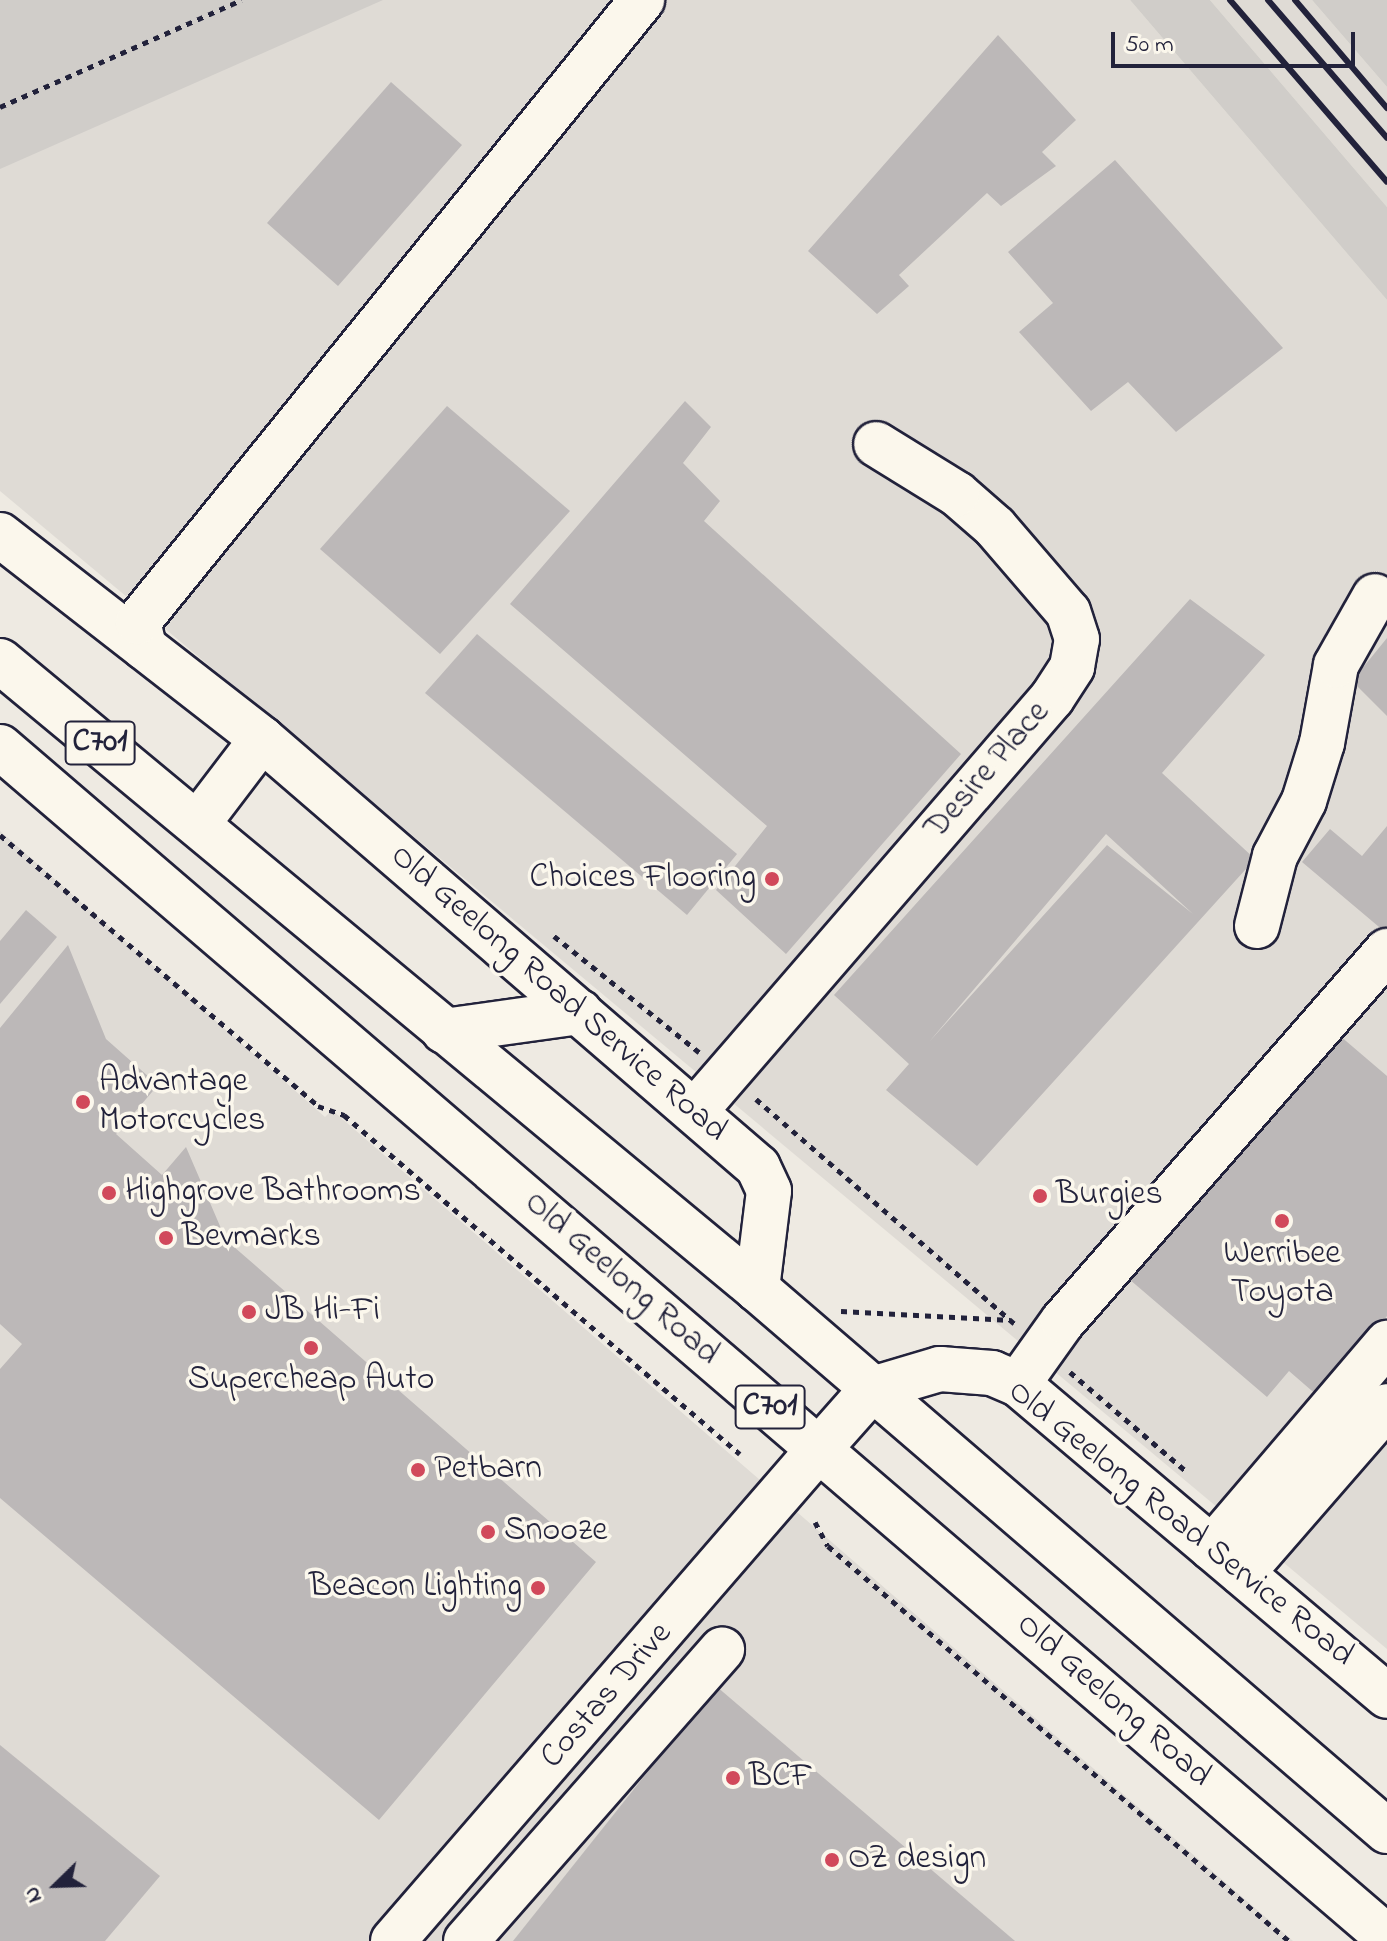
<!DOCTYPE html>
<html>
<head>
<meta charset="utf-8">
<style>
  body { margin:0 }
  #map { position:relative; width:1387px; height:1941px; overflow:hidden; background:#eeeae2; font-family:"Indie Flower",sans-serif }
  div>[style] { position:absolute }
  .built>* { inset:0; background:#dfdbd5 }
  .green>* { inset:0; background:#d0cdc9 }
  .building>* { inset:0; background:#bcb8b8 }
  .path>* { height:5px; margin-top:-2.5px; transform-origin:0; background:repeating-linear-gradient(90deg,#22223b 0 6px,transparent 0 12px) }
  .roads { filter:drop-shadow(2px 0 #22223b) drop-shadow(-2px 0 #22223b) drop-shadow(0 2px #22223b) drop-shadow(0 -2px #22223b) }
  .minor>* { height:44px; margin:-22px; padding:0 22px; transform-origin:22px; border-radius:22px; background:#fbf7ec }
  .major>* { height:44px; margin:-22px; padding:0 22px; transform-origin:22px; border-radius:22px; background:#fbf7ec }
  .rail>* { height:6px; margin:-3px; padding:0 3px; transform-origin:3px; border-radius:3px; background:#22223b }
  .dots>* { width:22px; height:22px; translate:-50% -50%; box-sizing:border-box; border:4px solid #fbf7ec; border-radius:50% }
  span { translate:-50% -50%; white-space:nowrap; text-align:center; line-height:1.15; -webkit-text-stroke:7px #fbf7ec; paint-order:stroke }
  .shield-label span { padding:2px 6px; background:#fbf7ec; border:2px solid; border-radius:6px; -webkit-text-stroke-width:0 }
  .shield-label { font-size:32px; color:#22223b; font-weight:700 }
  .street-label { font-size:34px; color:#22223b }
  .poi-label { font-size:34px; color:#22223b }
  .right { translate:-100% -50%; text-align:right }
  .left { translate:0 -50%; text-align:left }
  .north { position:absolute; left:16px; top:1845px; width:80px; height:80px; -webkit-text-stroke:6px #fbf7ec; paint-order:stroke; rotate:247deg; font-size:22px; font-weight:700; line-height:32px; text-align:center; color:#22223b }
  .north::after { content:''; display:block; margin:auto; width:28px; height:36px; background:#22223b; clip-path:polygon(50% 0,100% 100%,50% 72%,0 100%) }
  .scale { position:absolute; left:1111px; top:32px; width:244px; height:36px; box-sizing:border-box; border:4px solid #22223b; border-top:0; padding-left:10px; font-size:24px; line-height:28px; white-space:nowrap; color:#22223b; -webkit-text-stroke:6px #fbf7ec; paint-order:stroke }
</style>
</head>
<body>
<div id="map">
  <div class="built">
    <i style="clip-path:polygon(0 0,1130px 0,1387px 300px,1387px 1649px,0 491px)"></i>
    <i style="clip-path:polygon(1210px 0,1312px 0,1387px 87px,1387px 207px)"></i>
    <i style="clip-path:polygon(0 831px,325px 1117px,332px 1110px,1293px 1941px,0 1941px)"></i>
  </div>
  <div class="green">
    <i style="clip-path:polygon(0 0,383px 0,0 169px)"></i>
    <i style="clip-path:polygon(1130px 0,1210px 0,1387px 207px,1387px 300px)"></i>
    <i style="clip-path:polygon(1312px 0,1387px 0,1387px 87px)"></i>
  </div>
  <div class="building">
    <i style="clip-path:polygon(998px 35px,1076px 120px,1042px 152px,1056px 166px,1001px 206px,987px 193px,899px 275px,909px 286px,877px 314px,808px 251px)"></i>
    <i style="clip-path:polygon(391px 82px,462px 145px,338px 286px,267px 223px)"></i>
    <i style="clip-path:polygon(1115px 160px,1283px 348px,1176px 432px,1128px 382px,1091px 411px,1019px 332px,1053px 303px,1008px 252px)"></i>
    <i style="clip-path:polygon(685px 401px,711px 427px,683px 463px,720px 501px,704px 521px,961px 754px,786px 954px,716px 890px,767px 826px,510px 604px)"></i>
    <i style="clip-path:polygon(447px 406px,570px 511px,440px 654px,320px 549px)"></i>
    <i style="clip-path:polygon(evenodd,1190px 599px,1265px 655px,1162px 773px,1255px 859px,977px 1166px,886px 1090px,909px 1064px,834px 995px,1190px 599px,1106px 834px,1193px 914px,1107px 845px,929px 1042px,1106px 834px)"></i>
    <i style="clip-path:polygon(477px 634px,737px 854px,687px 915px,425px 693px)"></i>
    <i style="clip-path:polygon(1387px 638px,1387px 716px,1352px 681px)"></i>
    <i style="clip-path:polygon(1387px 826px,1387px 930px,1385px 932px,1302px 862px,1330px 829px,1362px 856px)"></i>
    <i style="clip-path:polygon(26px 910px,57px 937px,0 1004px,0 941px)"></i>
    <i style="clip-path:polygon(68px 945px,106px 1039px,158px 1085px,116px 1134px,162px 1175px,186px 1147px,226px 1240px,596px 1562px,379px 1820px,0 1498px,0 1369px,22px 1344px,0 1324px,0 1028px)"></i>
    <i style="clip-path:polygon(1312px 1012px,1387px 1076px,1387px 1316px,1319px 1397px,1289px 1371px,1267px 1397px,1129px 1279px)"></i>
    <i style="clip-path:polygon(716px 1686px,1015px 1941px,513px 1941px)"></i>
    <i style="clip-path:polygon(0 1745px,160px 1876px,105px 1941px,0 1941px)"></i>
  </div>
  <div class="path">
    <i style="left:0;top:107px;width:264px;rotate:-23.9deg"></i>
    <i style="left:0;top:835px;width:418px;rotate:40.4deg"></i>
    <i style="left:318px;top:1106px;width:28px;rotate:19deg"></i>
    <i style="left:344px;top:1115px;width:521px;rotate:40.57deg"></i>
    <i style="left:554px;top:936px;width:186px;rotate:38.7deg"></i>
    <i style="left:756px;top:1099px;width:342px;rotate:41deg"></i>
    <i style="left:841px;top:1311px;width:170px;rotate:3deg"></i>
    <i style="left:1070px;top:1372px;width:154px;rotate:40.5deg"></i>
    <i style="left:815px;top:1522px;width:27px;rotate:62deg"></i>
    <i style="left:828px;top:1546px;width:607px;rotate:40.59deg"></i>
  </div>
  <div class="roads">
    <div class="minor">
      <i style="left:0;top:535px;width:332px;rotate:37.9deg"></i>
      <i style="left:262px;top:739px;width:106px;rotate:127.3deg"></i>
      <i style="left:144px;top:647px;width:26px;rotate:-103deg"></i>
      <i style="left:138px;top:622px;width:801px;rotate:-50.98deg"></i>
      <i style="left:262px;top:739px;width:655px;rotate:40.79deg"></i>
      <i style="left:758px;top:1167px;width:26px;rotate:65deg"></i>
      <i style="left:769px;top:1191px;width:99px;rotate:97deg"></i>
      <i style="left:1257px;top:926px;width:72px;rotate:-75.6deg"></i>
      <i style="left:1275px;top:856px;width:62px;rotate:-62.2deg"></i>
      <i style="left:1304px;top:801px;width:61px;rotate:-72.8deg"></i>
      <i style="left:1322px;top:743px;width:79px;rotate:-79.8deg"></i>
      <i style="left:1336px;top:665px;width:79px;rotate:-60.5deg"></i>
      <i style="left:444px;top:1031px;width:137px;rotate:-8deg"></i>
      <i style="left:695px;top:1111px;width:546px;rotate:-49.16deg"></i>
      <i style="left:1052px;top:698px;width:37px;rotate:-57deg"></i>
      <i style="left:1072px;top:667px;width:28px;rotate:-80deg"></i>
      <i style="left:1077px;top:639px;width:28px;rotate:-108deg"></i>
      <i style="left:1068px;top:612px;width:112px;rotate:-130.7deg"></i>
      <i style="left:995px;top:527px;width:50px;rotate:-139deg"></i>
      <i style="left:957px;top:494px;width:95px;rotate:-148.3deg"></i>
      <i style="left:1018px;top:1384px;width:77px;rotate:-54.5deg"></i>
      <i style="left:1063px;top:1321px;width:492px;rotate:-48.8deg"></i>
      <i style="left:872px;top:1389px;width:71px;rotate:-16.4deg"></i>
      <i style="left:940px;top:1369px;width:52px;rotate:4.4deg"></i>
      <i style="left:992px;top:1373px;width:28px;rotate:23deg"></i>
      <i style="left:1018px;top:1384px;width:483px;rotate:40.2deg"></i>
      <i style="left:1212px;top:1548px;width:270px;rotate:-49.5deg"></i>
      <i style="left:1242px;top:1573px;width:221px;rotate:-49deg"></i>
      <i style="left:393px;top:1941px;width:651px;rotate:-49.11deg"></i>
      <i style="left:466px;top:1941px;width:388px;rotate:-48.7deg"></i>
    </div>
    <div class="major">
      <i style="left:0;top:661px;width:984px;rotate:39.68deg"></i>
      <i style="left:757px;top:1289px;width:831px;rotate:40.71deg"></i>
      <i style="left:0;top:747px;width:1828px;rotate:40.63deg"></i>
      <i style="left:819px;top:1449px;width:80px;rotate:-48.5deg"></i>
    </div>
  </div>
  <div class="rail">
    <i style="left:1230px;top:0;width:240px;rotate:49.2deg"></i>
    <i style="left:1268px;top:0;width:182px;rotate:49.2deg"></i>
    <i style="left:1295px;top:0;width:142px;rotate:49.6deg"></i>
  </div>
  <div class="dots">
    <i style="left:772px;top:879px;background:#d1495b"></i>
    <i style="left:83px;top:1102px;background:#d1495b"></i>
    <i style="left:109px;top:1193px;background:#d1495b"></i>
    <i style="left:1040px;top:1196px;background:#d1495b"></i>
    <i style="left:1282px;top:1221px;background:#d1495b"></i>
    <i style="left:166px;top:1238px;background:#d1495b"></i>
    <i style="left:249px;top:1312px;background:#d1495b"></i>
    <i style="left:311px;top:1348px;background:#d1495b"></i>
    <i style="left:418px;top:1470px;background:#d1495b"></i>
    <i style="left:488px;top:1532px;background:#d1495b"></i>
    <i style="left:538px;top:1588px;background:#d1495b"></i>
    <i style="left:733px;top:1778px;background:#d1495b"></i>
    <i style="left:832px;top:1860px;background:#d1495b"></i>
  </div>
  <div class="shield-label">
    <span style="left:100px;top:743px">C701</span>
    <span style="left:770px;top:1407px">C701</span>
  </div>
  <div class="street-label">
    <span style="left:988px;top:771px;rotate:-49deg">Desire Place</span>
    <span style="left:558px;top:994px;rotate:41deg">Old Geelong Road Service Road</span>
    <span style="left:621px;top:1279px;rotate:41deg">Old Geelong Road</span>
    <span style="left:1180px;top:1524px;rotate:39deg">Old Geelong Road Service Road</span>
    <span style="left:607px;top:1696px;rotate:-49deg">Costas Drive</span>
    <span style="left:1113px;top:1701px;rotate:41deg">Old Geelong Road</span>
  </div>
  <div class="poi-label">
    <span class="right" style="left:756px;top:879px">Choices Flooring</span>
    <span class="left" style="left:99px;top:1102px">Advantage<br>Motorcycles</span>
    <span class="left" style="left:125px;top:1193px">Highgrove Bathrooms</span>
    <span class="left" style="left:1056px;top:1196px">Burgies</span>
    <span class="left" style="left:182px;top:1238px">Bevmarks</span>
    <span style="left:1282px;top:1274px">Werribee<br>Toyota</span>
    <span class="left" style="left:265px;top:1312px">JB Hi-Fi</span>
    <span style="left:311px;top:1381px">Supercheap Auto</span>
    <span class="left" style="left:434px;top:1470px">Petbarn</span>
    <span class="left" style="left:504px;top:1532px">Snooze</span>
    <span class="right" style="left:522px;top:1588px">Beacon Lighting</span>
    <span class="left" style="left:749px;top:1778px">BCF</span>
    <span class="left" style="left:848px;top:1860px">OZ design</span>
  </div>
  <div class="north">N</div>
  <div class="scale">50 m</div>
</div>
</body>
</html>
